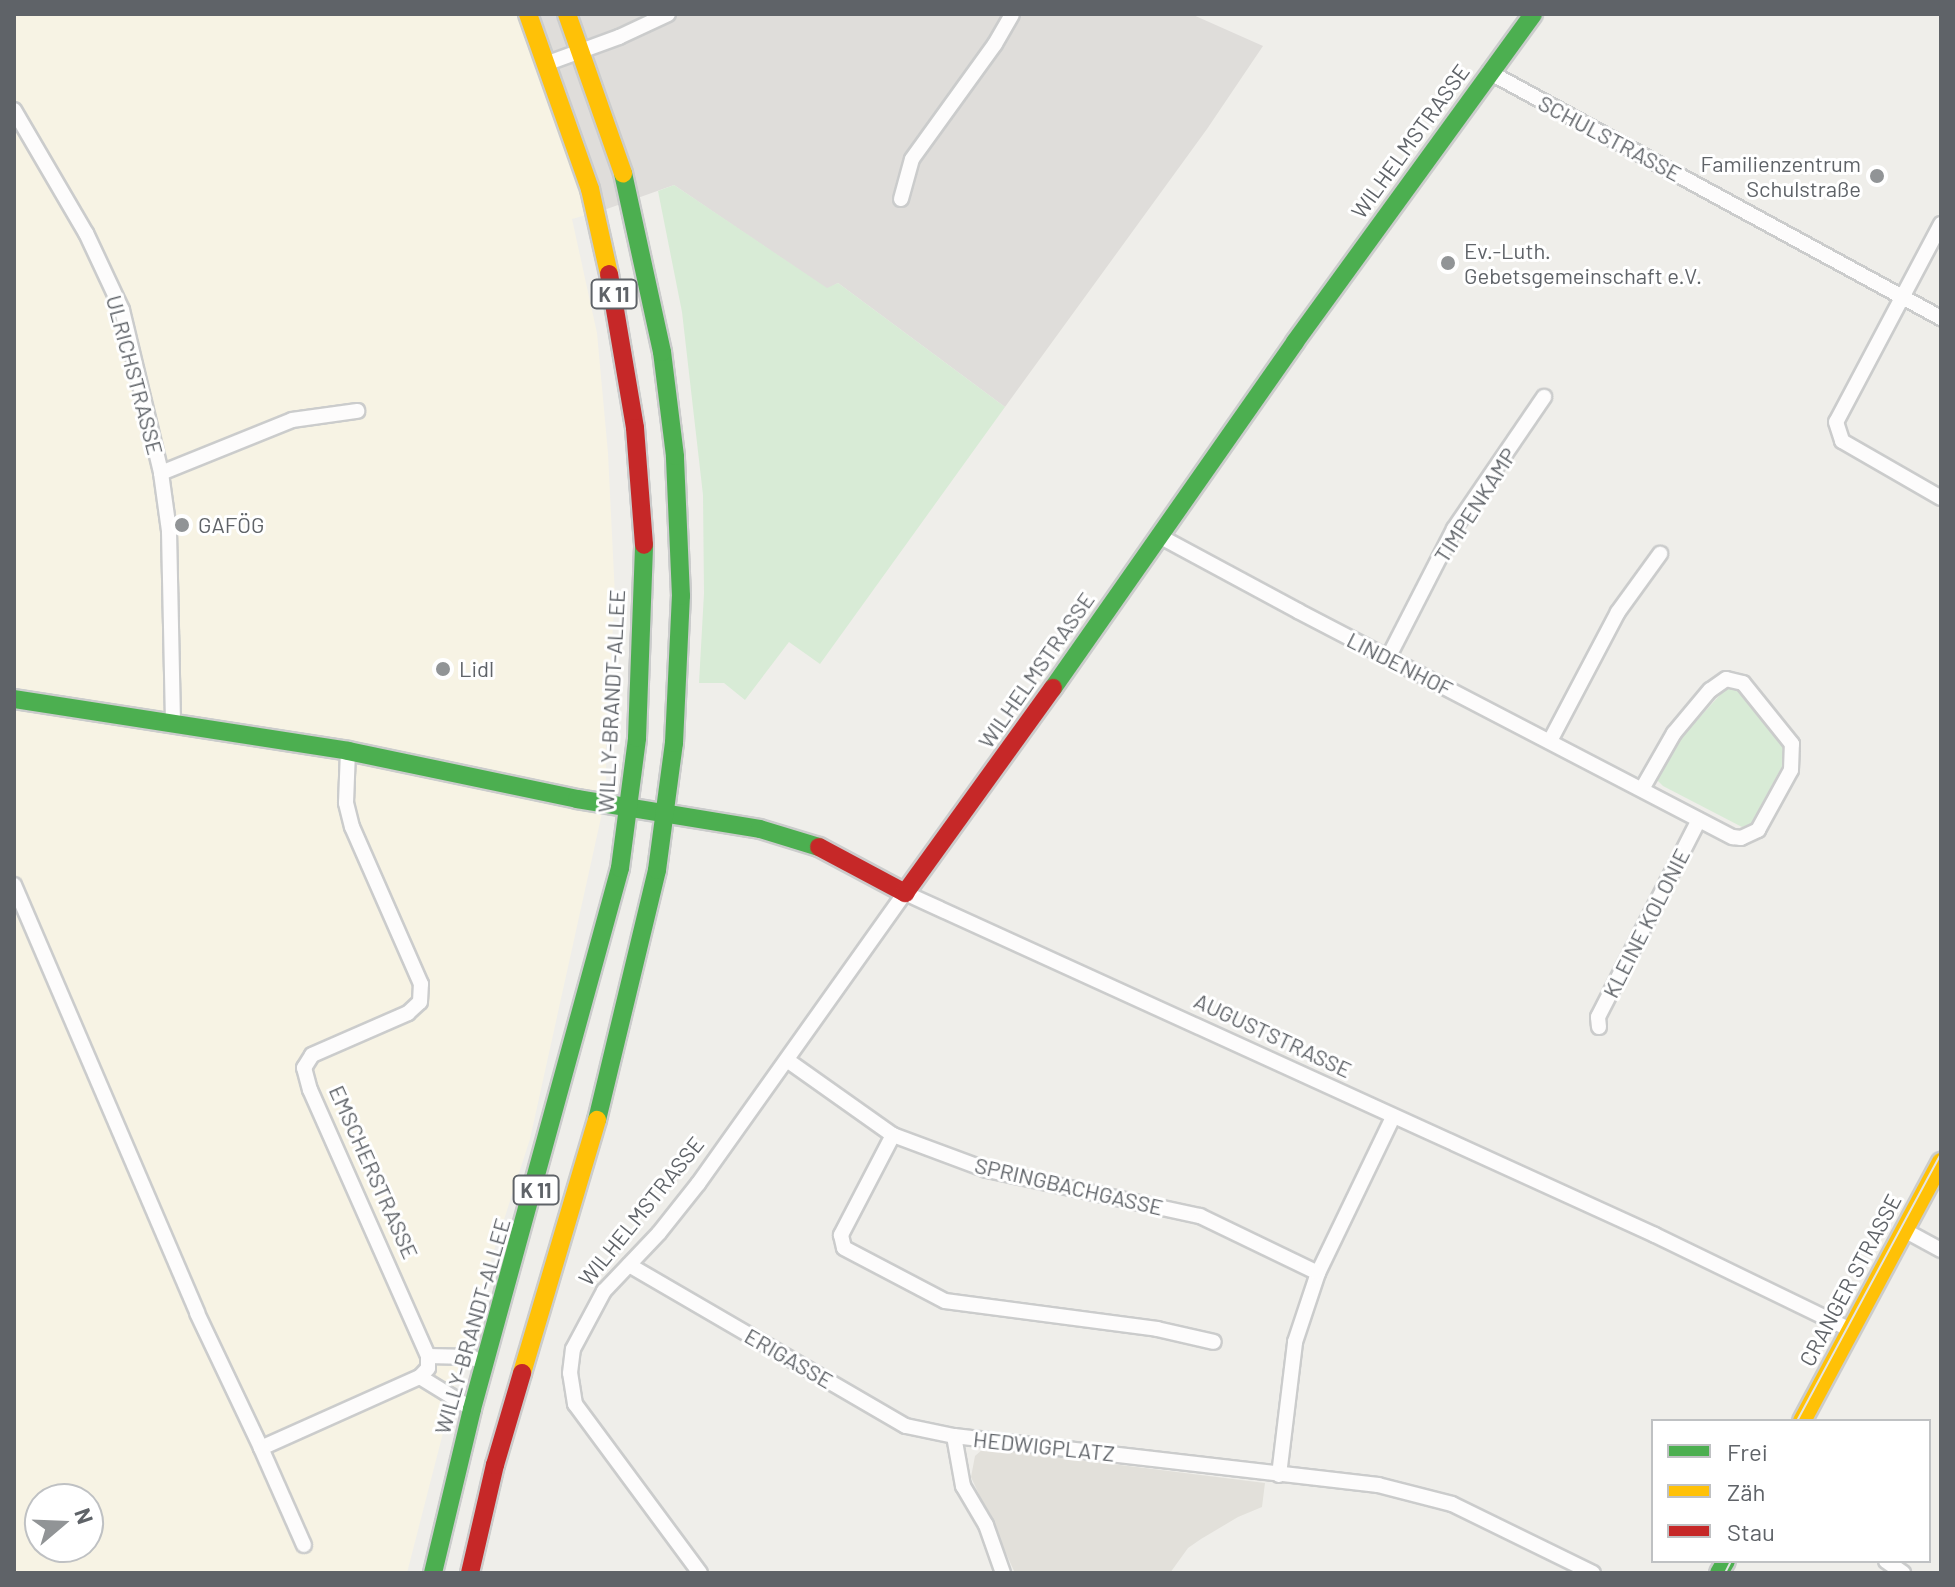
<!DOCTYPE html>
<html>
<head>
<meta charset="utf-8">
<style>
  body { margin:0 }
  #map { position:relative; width:1955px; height:1587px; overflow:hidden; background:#efeeea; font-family:Barlow,sans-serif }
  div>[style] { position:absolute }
  .commercial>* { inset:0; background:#f7f3e4 }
  .industrial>* { inset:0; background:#dfddda }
  .education>* { inset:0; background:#e2e0da }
  .green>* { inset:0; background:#d8ebd6 }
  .roads { filter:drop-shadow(2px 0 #cbcccc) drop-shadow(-2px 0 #cbcccc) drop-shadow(0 2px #cbcccc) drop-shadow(0 -2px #cbcccc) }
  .street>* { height:14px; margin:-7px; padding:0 7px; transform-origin:7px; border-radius:7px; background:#fdfcfc }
  .fast>* { height:18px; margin:-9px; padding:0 9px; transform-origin:9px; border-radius:9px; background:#4caf50 }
  .slow>* { height:18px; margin:-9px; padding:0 9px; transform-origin:9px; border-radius:9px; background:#ffc107 }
  .jam>* { height:18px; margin:-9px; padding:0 9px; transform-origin:9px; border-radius:9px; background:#c62828 }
  .tram>* { height:2px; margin:-1px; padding:0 1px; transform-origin:1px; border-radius:1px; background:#e4e4e4 }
  .dots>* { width:22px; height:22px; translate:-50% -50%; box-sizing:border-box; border:4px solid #fff; border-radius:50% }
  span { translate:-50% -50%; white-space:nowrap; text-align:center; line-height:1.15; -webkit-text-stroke:6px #fff; paint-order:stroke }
  .shield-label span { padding:2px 6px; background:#fff; border:2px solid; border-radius:6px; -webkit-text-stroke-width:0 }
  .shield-label { font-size:20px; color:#5f6368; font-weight:700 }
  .street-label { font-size:22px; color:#5f6368 }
  .poi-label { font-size:22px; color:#5f6368 }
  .right { translate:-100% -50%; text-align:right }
  .left { translate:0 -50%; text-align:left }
  .frame { position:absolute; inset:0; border:16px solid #5f6368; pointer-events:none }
  .legend { position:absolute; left:1651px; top:1419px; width:280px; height:144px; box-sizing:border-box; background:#fff; border:2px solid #bfc1c3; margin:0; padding:10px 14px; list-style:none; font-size:24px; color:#5f6368 }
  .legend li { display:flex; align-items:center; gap:16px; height:40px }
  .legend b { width:40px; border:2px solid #bfc1c3 }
  .north { position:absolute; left:24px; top:1483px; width:80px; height:80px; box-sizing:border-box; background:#fff; border:2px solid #bfc1c3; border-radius:50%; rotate:71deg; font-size:22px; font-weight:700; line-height:32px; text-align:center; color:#5f6368 }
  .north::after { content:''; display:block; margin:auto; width:28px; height:36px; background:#919496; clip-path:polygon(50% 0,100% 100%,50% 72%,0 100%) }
</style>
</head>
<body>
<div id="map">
  <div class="commercial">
    <i style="clip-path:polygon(evenodd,14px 14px,534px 14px,604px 210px,572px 219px,597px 333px,608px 453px,615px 596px,606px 734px,606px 795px,530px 1139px,473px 1316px,407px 1573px,14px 1573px,14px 14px,40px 1499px,88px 1499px,88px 1547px,40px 1547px,40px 1499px)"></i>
  </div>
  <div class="industrial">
    <i style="clip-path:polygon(534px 14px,1191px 14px,1263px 46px,1207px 129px,1005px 407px,838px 283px,827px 289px,674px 185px,604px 210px)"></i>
  </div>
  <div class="education">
    <i style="clip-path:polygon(984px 1448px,1265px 1483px,1262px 1507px,1238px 1517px,1201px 1539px,1188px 1548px,1170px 1573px,1015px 1573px,971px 1477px,975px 1456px)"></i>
  </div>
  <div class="green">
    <i style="clip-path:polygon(674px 185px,827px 288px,838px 283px,1005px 407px,820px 664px,789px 642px,745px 700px,724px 683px,699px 683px,704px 593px,703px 495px,682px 312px,658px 191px)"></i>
    <i style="clip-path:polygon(1728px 686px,1736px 688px,1786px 751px,1785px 761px,1751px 824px,1742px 827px,1663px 786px,1655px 778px,1680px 739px)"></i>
  </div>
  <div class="roads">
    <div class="street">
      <i style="left:548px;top:63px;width:76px;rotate:-20.1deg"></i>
      <i style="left:619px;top:37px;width:54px;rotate:-25.1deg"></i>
      <i style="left:1489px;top:72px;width:515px;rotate:28.56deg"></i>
      <i style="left:14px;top:110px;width:143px;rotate:59.7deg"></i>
      <i style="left:86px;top:233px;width:85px;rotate:64.9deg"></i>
      <i style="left:122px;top:310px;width:168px;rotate:76.5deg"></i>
      <i style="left:161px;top:473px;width:59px;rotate:82.1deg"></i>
      <i style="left:169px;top:531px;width:192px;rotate:88.8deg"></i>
      <i style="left:901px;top:199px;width:41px;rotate:-74.6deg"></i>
      <i style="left:912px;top:159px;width:142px;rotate:-54.2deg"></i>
      <i style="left:995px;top:44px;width:34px;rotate:-60deg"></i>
      <i style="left:1941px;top:224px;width:224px;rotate:117.9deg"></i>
      <i style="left:1836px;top:422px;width:20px;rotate:72deg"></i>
      <i style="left:1842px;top:441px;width:114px;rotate:29.9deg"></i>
      <i style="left:161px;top:473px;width:141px;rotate:-22deg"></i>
      <i style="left:292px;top:420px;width:66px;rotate:-7.9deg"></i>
      <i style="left:1159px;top:536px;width:158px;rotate:28.3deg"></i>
      <i style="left:1298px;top:611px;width:490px;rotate:27.5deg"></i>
      <i style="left:1733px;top:837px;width:8px;rotate:7deg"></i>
      <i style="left:1741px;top:838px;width:19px;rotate:-25deg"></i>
      <i style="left:1758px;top:830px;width:68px;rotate:-61.2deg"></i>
      <i style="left:1791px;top:770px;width:26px;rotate:-88deg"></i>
      <i style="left:1792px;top:744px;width:78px;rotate:-128.8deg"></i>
      <i style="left:1743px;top:683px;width:17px;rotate:-167deg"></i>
      <i style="left:1726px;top:679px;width:19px;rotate:145deg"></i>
      <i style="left:1710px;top:690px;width:56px;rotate:129.9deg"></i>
      <i style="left:1674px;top:733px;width:64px;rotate:119.7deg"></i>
      <i style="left:1388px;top:658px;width:145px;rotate:-62.9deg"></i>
      <i style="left:1454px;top:529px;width:160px;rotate:-55.7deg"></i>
      <i style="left:1550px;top:741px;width:146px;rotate:-62.2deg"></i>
      <i style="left:1618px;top:612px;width:72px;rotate:-54.1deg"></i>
      <i style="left:14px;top:885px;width:465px;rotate:66.8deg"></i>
      <i style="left:197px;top:1313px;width:149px;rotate:64.6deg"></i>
      <i style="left:261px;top:1448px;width:174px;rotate:-24.1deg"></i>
      <i style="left:420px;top:1377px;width:12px;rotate:-48deg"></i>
      <i style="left:428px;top:1368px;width:12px;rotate:-90deg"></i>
      <i style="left:428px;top:1356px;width:291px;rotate:-113.9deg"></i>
      <i style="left:310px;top:1090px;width:23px;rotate:-105deg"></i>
      <i style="left:304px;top:1068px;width:15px;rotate:-58deg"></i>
      <i style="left:312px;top:1055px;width:105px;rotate:-23.6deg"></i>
      <i style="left:408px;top:1013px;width:16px;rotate:-43deg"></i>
      <i style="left:420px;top:1002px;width:18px;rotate:-87deg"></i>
      <i style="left:421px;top:984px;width:171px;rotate:-113.7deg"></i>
      <i style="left:352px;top:827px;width:25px;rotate:-104deg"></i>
      <i style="left:346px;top:803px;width:52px;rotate:-87.8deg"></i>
      <i style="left:1599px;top:1027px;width:10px;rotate:-96deg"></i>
      <i style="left:1598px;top:1017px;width:221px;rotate:-62.9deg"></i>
      <i style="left:787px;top:1060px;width:130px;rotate:35.3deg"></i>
      <i style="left:893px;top:1135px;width:100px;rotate:20.4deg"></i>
      <i style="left:987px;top:1170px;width:218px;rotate:12.2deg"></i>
      <i style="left:1200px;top:1216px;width:131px;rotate:25.8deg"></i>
      <i style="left:893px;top:1135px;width:113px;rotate:117.5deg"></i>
      <i style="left:841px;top:1235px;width:13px;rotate:77deg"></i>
      <i style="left:844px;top:1248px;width:114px;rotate:27.7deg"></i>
      <i style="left:945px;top:1301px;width:214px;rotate:7.5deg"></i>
      <i style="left:1157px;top:1329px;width:58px;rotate:12.8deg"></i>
      <i style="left:1904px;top:1230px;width:42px;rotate:28.4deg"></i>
      <i style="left:629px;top:1265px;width:320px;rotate:30.2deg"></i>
      <i style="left:906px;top:1426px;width:49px;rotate:11.8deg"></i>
      <i style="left:954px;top:1436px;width:427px;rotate:6.6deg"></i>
      <i style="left:1378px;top:1485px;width:76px;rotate:14.4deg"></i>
      <i style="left:1452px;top:1504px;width:157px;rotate:26.1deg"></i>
      <i style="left:428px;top:1356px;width:42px;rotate:1.4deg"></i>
      <i style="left:470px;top:1357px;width:17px;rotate:21deg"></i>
      <i style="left:420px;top:1377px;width:61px;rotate:31.6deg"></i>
      <i style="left:954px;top:1436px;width:51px;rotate:79.8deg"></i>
      <i style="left:963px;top:1486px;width:45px;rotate:59.5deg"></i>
      <i style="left:986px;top:1525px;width:51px;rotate:70.5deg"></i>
      <i style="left:261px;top:1448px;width:106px;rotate:66.1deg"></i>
      <i style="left:1279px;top:1475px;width:134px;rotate:-83.1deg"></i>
      <i style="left:1295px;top:1342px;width:73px;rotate:-71.6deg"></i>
      <i style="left:1318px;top:1273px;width:173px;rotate:-64.3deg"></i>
      <i style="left:1886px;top:1561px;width:21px;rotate:35deg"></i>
      <i style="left:700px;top:1573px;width:210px;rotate:-126.5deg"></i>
      <i style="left:575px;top:1404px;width:31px;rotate:-99deg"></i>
      <i style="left:570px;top:1373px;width:24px;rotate:-83deg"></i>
      <i style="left:573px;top:1349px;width:66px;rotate:-61.9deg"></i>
      <i style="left:604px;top:1291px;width:80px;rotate:-46.5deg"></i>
      <i style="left:659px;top:1233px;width:63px;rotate:-51.5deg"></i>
      <i style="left:698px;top:1184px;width:357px;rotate:-54.6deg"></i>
      <i style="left:905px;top:893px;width:824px;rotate:24.51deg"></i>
      <i style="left:1655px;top:1235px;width:218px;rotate:25.9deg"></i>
    </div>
    <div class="fast">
      <i style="left:1053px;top:688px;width:422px;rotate:-55deg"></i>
      <i style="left:1295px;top:342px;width:405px;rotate:-54deg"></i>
      <i style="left:14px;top:699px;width:338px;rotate:8.8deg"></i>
      <i style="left:348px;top:751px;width:234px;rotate:11.8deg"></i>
      <i style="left:577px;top:799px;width:185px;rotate:9.3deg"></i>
      <i style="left:760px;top:829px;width:62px;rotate:17deg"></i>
      <i style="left:597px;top:1120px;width:257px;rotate:-76.5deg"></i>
      <i style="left:657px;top:870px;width:128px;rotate:-82.4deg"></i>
      <i style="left:674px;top:743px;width:147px;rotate:-87.3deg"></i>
      <i style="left:681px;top:596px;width:140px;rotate:-92.5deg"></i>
      <i style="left:675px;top:456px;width:105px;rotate:-97.1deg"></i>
      <i style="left:662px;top:352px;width:183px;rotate:-102.3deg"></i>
      <i style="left:433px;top:1573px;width:169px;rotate:-76.6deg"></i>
      <i style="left:472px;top:1409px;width:561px;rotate:-74.7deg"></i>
      <i style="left:620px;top:868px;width:131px;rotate:-82.5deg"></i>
      <i style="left:637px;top:738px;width:193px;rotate:-87.9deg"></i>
      <i style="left:1719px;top:1573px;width:14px;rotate:-60deg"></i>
    </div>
    <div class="slow">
      <i style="left:528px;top:14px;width:186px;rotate:70.5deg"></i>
      <i style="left:590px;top:189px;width:87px;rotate:77.4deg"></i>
      <i style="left:567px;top:14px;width:169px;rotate:70.6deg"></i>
      <i style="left:522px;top:1373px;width:264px;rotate:-73.5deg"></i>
      <i style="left:1802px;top:1421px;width:294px;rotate:-61.8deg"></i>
    </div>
    <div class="jam">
      <i style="left:609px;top:274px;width:156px;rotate:80.4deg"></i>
      <i style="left:635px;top:428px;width:117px;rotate:85.6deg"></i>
      <i style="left:819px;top:847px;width:98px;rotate:28.1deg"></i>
      <i style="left:905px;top:893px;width:253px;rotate:-54.2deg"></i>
      <i style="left:470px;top:1573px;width:111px;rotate:-77deg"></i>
      <i style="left:495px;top:1465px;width:96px;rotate:-73.6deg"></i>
    </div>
  </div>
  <div class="tram">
    <i style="left:1797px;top:1421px;width:303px;rotate:-61.7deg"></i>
    <i style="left:1725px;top:1573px;width:13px;rotate:-63deg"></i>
  </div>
  <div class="dots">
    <i style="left:1877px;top:176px;background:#919496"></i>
    <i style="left:1448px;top:263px;background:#919496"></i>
    <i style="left:182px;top:525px;background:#919496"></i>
    <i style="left:443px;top:669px;background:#919496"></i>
  </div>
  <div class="shield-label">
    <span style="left:614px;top:294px">K 11</span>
    <span style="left:536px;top:1190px">K 11</span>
  </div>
  <div class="street-label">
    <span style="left:1610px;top:138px;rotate:28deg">SCHULSTRASSE</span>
    <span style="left:1410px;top:141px;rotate:-54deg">WILHELMSTRASSE</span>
    <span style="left:135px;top:375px;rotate:75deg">ULRICHSTRASSE</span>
    <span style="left:1475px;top:505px;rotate:-57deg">TIMPENKAMP</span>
    <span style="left:1400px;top:664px;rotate:27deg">LINDENHOF</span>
    <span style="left:1036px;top:670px;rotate:-55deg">WILHELMSTRASSE</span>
    <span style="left:611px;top:701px;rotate:-87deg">WILLY-BRANDT-ALLEE</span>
    <span style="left:1646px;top:923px;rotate:-63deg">KLEINE KOLONIE</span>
    <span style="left:1273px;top:1035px;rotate:25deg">AUGUSTSTRASSE</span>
    <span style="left:374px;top:1172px;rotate:66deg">EMSCHERSTRASSE</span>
    <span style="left:1069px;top:1186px;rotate:13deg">SPRINGBACHGASSE</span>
    <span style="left:641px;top:1211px;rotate:-51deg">WILHELMSTRASSE</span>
    <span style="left:1850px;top:1280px;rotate:-62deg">CRANGER STRASSE</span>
    <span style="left:472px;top:1326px;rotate:-74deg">WILLY-BRANDT-ALLEE</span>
    <span style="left:789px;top:1358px;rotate:30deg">ERIGASSE</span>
    <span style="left:1044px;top:1446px;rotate:6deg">HEDWIGPLATZ</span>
  </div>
  <div class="poi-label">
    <span class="right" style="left:1861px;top:176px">Familienzentrum<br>Schulstraße</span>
    <span class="left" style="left:1464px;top:263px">Ev.-Luth.<br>Gebetsgemeinschaft e.V.</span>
    <span class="left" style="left:198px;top:525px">GAFÖG</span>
    <span class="left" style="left:459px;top:669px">Lidl</span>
  </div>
  <div class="frame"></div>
  <ul class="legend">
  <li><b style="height:10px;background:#4caf50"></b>Frei</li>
  <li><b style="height:10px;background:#ffc107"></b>Zäh</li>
  <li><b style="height:10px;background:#c62828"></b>Stau</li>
  </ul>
  <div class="north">N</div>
</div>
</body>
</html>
